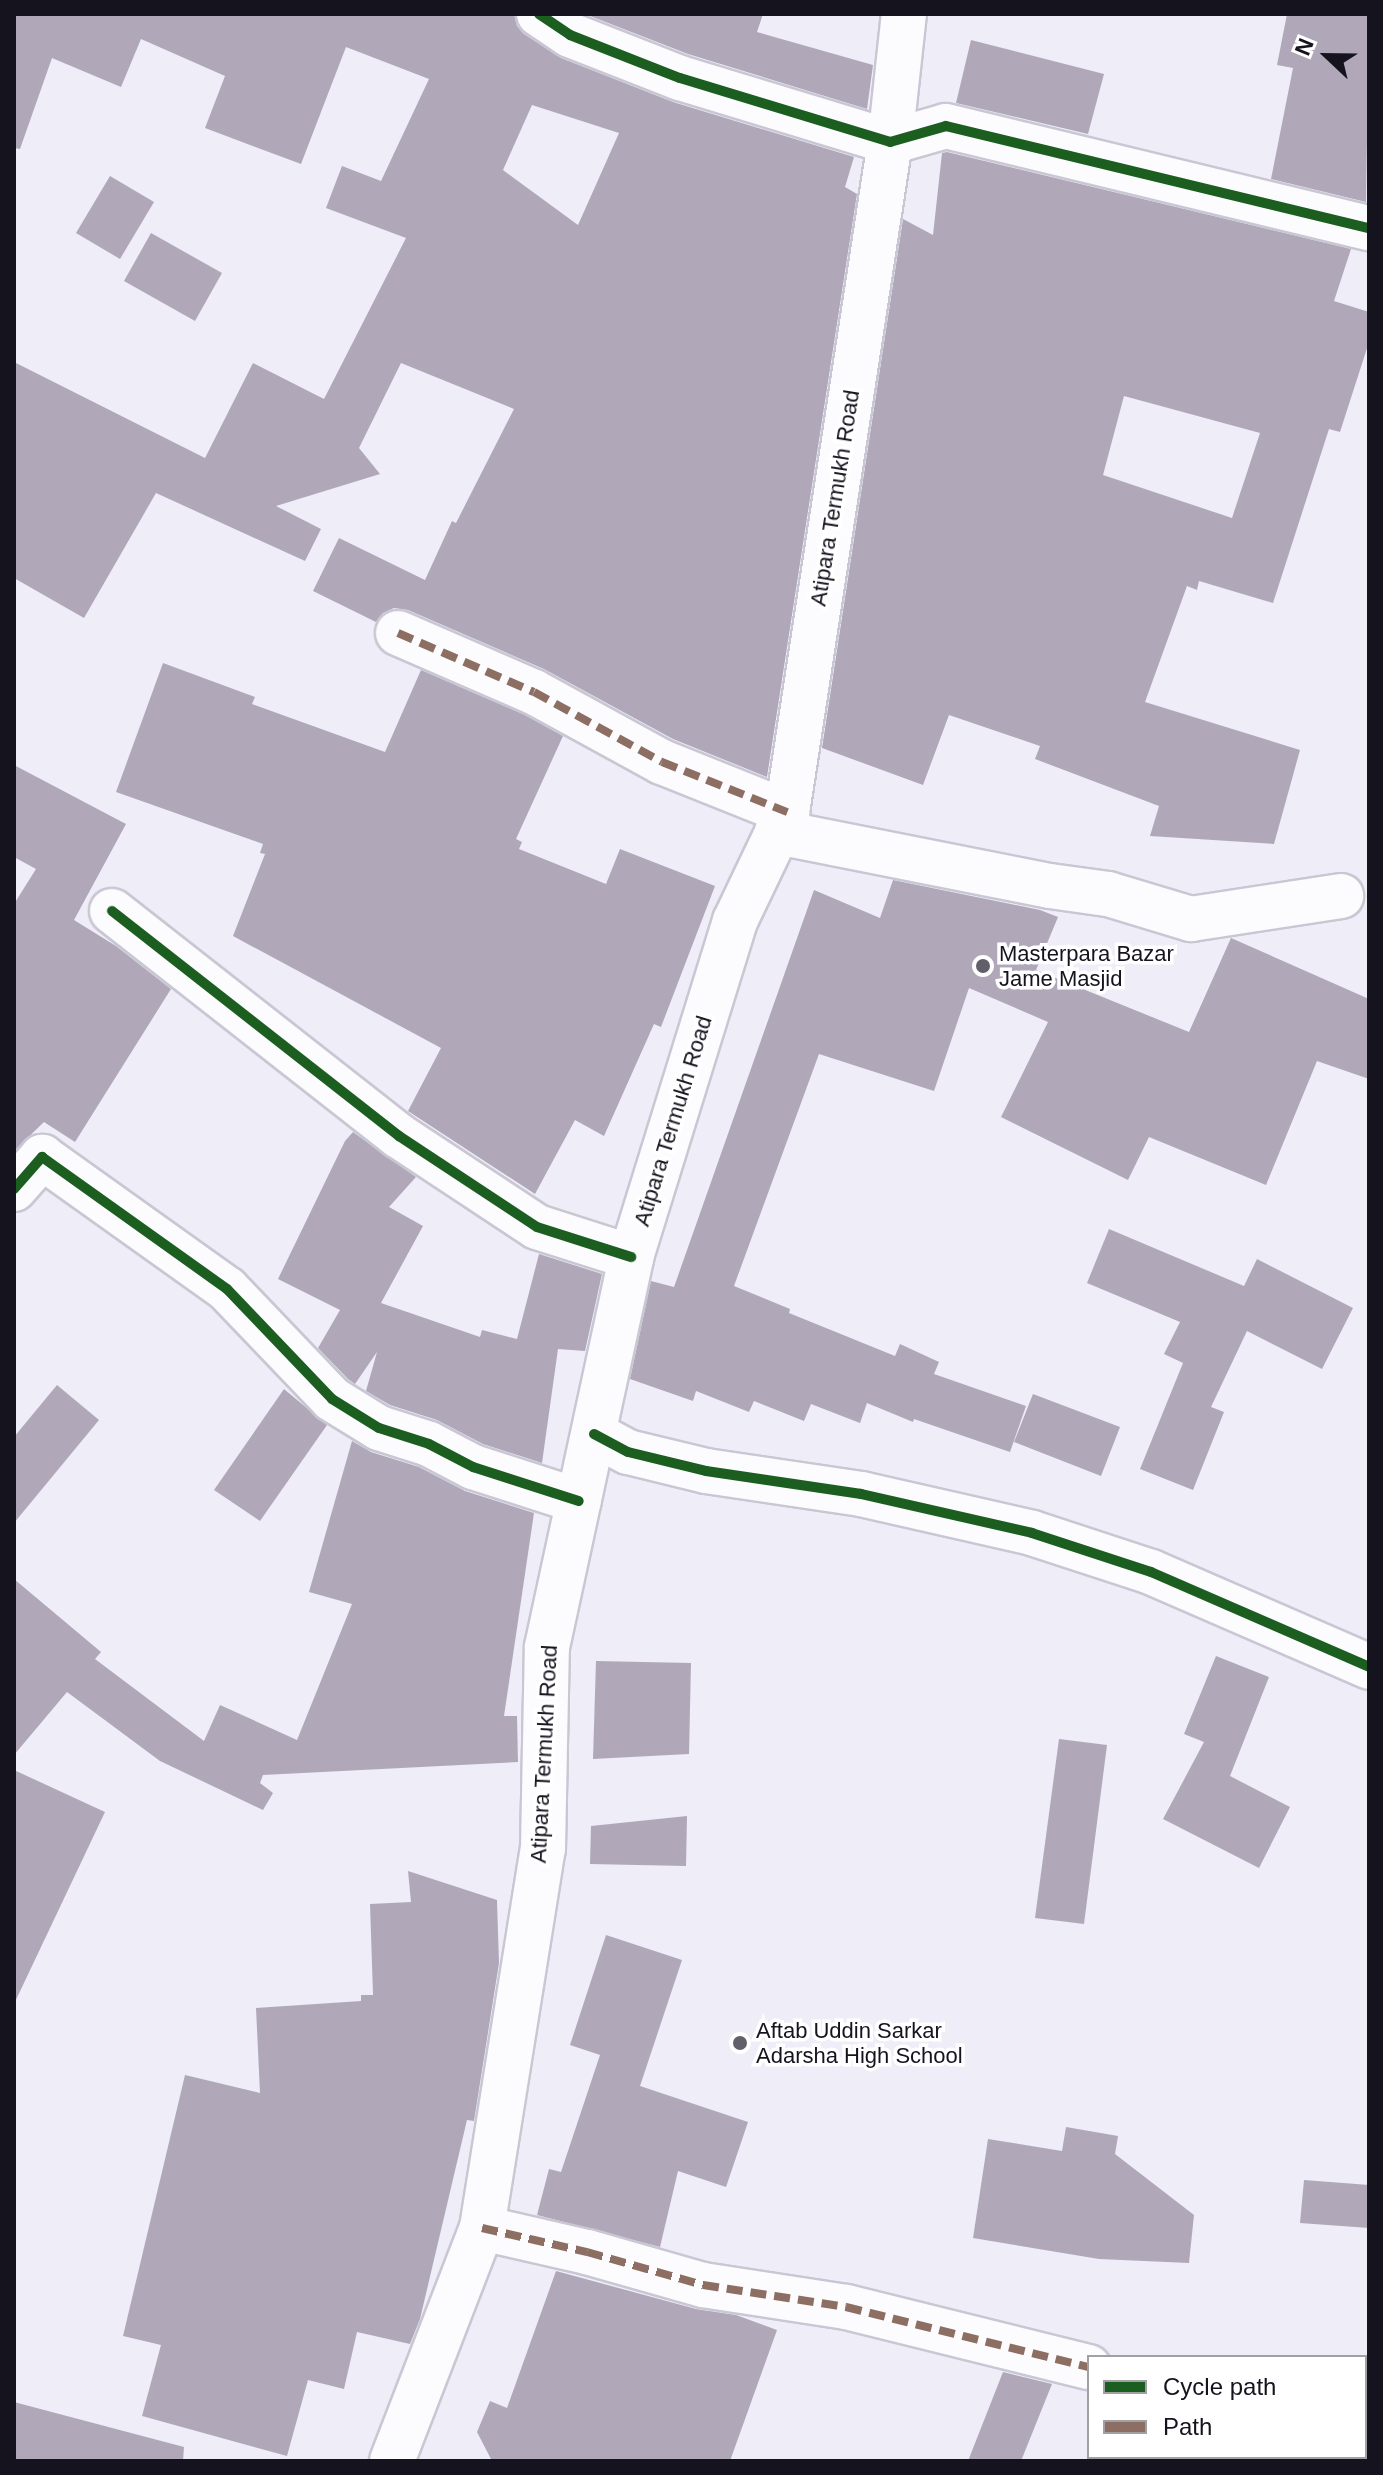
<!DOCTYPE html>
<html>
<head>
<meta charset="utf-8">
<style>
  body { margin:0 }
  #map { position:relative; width:1383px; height:2475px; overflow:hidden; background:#eeedf8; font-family:Helvetica,sans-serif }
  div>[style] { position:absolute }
  .building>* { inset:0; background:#b0a8b9 }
  .roads { filter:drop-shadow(2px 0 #c9c7d3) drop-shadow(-2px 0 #c9c7d3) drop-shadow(0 2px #c9c7d3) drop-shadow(0 -2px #c9c7d3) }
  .street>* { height:44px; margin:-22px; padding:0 22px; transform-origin:22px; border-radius:22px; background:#fcfcfe }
  .secondary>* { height:44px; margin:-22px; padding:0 22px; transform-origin:22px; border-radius:22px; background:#fcfcfe }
  .quiet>* { height:8px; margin-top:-4px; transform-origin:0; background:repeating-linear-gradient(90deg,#8d6e63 0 16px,transparent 0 24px) }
  .cycleway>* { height:10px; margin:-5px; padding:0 5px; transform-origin:5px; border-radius:5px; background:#1b5e20 }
  .dots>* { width:22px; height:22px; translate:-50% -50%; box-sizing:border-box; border:4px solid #fff; border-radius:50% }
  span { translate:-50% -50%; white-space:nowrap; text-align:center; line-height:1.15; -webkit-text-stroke:7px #fff; paint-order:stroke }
  .street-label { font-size:22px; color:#15131e }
  .poi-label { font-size:22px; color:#15131e }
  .left { translate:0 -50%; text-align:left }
  .frame { position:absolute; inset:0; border:16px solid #15131e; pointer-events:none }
  .legend { position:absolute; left:1087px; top:2355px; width:280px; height:104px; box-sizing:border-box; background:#fff; border:2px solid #a1a1a5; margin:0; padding:10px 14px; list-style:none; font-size:24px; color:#15131e }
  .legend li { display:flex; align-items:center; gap:16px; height:40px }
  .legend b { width:40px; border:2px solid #a1a1a5 }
  .north { position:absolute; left:1287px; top:16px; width:80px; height:80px; -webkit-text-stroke:6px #fff; paint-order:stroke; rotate:292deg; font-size:22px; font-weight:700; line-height:32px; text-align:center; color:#15131e }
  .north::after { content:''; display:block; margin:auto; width:28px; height:36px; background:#15131e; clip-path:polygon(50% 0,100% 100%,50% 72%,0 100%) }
</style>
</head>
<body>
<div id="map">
  <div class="building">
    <i style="clip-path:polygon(evenodd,14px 14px,514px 14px,517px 26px,524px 34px,561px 58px,673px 102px,854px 157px,845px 187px,857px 194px,767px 777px,673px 739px,544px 669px,408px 610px,394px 608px,383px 613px,376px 622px,313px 591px,339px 538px,425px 580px,452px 521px,456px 523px,514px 409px,401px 363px,359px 448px,380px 474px,276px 506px,321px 529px,305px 561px,156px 493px,84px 618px,14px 578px,14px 362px,205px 458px,253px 363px,324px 399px,406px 238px,326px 208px,342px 166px,381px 181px,429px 79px,346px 47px,301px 164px,205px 128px,225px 76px,141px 39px,121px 87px,52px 58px,20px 149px,14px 148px,14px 14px,532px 105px,619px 133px,578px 225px,503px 170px,532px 105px)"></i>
    <i style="clip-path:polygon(585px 14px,763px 14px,757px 32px,873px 65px,867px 109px,688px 54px)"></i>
    <i style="clip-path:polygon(1287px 14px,1369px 14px,1366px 202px,1271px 179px,1293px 68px,1277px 65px)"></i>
    <i style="clip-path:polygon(971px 40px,1104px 74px,1088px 134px,956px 103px)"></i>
    <i style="clip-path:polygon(evenodd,947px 152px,1351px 249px,1334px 301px,1369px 312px,1369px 342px,1340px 432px,1329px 429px,1273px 603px,1199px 581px,1197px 590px,1187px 586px,1145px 702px,1300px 750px,1274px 844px,1150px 836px,1159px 806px,1035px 759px,1040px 746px,949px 715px,923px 785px,822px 748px,903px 219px,933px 235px,942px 153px,947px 152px,1124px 396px,1260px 433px,1232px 518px,1103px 475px,1124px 396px)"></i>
    <i style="clip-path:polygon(110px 176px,154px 202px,120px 259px,76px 233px)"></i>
    <i style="clip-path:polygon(151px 233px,222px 273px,195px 321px,124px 281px)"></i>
    <i style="clip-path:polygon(163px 663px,255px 697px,252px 704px,385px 752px,421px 670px,523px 714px,563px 736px,516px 839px,522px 842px,519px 849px,606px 884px,620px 849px,715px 886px,661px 1027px,654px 1024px,604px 1136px,575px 1120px,535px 1194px,408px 1111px,441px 1048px,233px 936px,265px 854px,260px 853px,263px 844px,116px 792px)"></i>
    <i style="clip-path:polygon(14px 765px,126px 824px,74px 920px,116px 946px,171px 989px,75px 1142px,44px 1122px,14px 1151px,14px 904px,36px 869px,14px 857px)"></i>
    <i style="clip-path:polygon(893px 880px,1040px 910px,1058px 917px,1036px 970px,1189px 1032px,1231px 938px,1369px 999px,1369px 1079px,1317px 1061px,1266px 1185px,1149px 1137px,1128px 1180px,1001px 1117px,1048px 1022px,969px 988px,934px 1091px,819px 1054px,734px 1286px,790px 1309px,789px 1313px,895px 1356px,900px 1344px,939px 1362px,934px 1374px,1026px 1406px,1010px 1452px,914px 1419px,913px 1422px,867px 1403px,860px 1423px,811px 1404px,804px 1421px,754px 1401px,749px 1412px,696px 1391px,693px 1401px,630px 1379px,651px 1281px,674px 1287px,814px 890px,880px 918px)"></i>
    <i style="clip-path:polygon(353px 1132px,416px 1177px,389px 1207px,423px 1226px,381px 1303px,480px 1337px,482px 1330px,517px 1339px,539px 1254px,602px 1274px,585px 1351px,558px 1349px,542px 1463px,483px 1444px,437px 1420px,390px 1405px,366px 1391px,377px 1352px,355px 1384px,348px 1379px,318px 1348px,340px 1310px,278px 1279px,345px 1141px)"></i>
    <i style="clip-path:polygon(1109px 1229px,1244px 1286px,1257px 1259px,1353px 1308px,1322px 1369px,1247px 1331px,1211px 1407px,1224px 1412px,1193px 1490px,1140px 1469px,1183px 1363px,1164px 1354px,1180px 1322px,1087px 1283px)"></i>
    <i style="clip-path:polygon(57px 1385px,99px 1420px,14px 1523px,14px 1437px)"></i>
    <i style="clip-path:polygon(284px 1389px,327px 1425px,260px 1521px,214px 1490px)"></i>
    <i style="clip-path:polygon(1033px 1394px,1120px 1427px,1101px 1476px,1014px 1442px)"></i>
    <i style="clip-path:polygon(352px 1441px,371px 1452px,419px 1467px,465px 1491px,534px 1513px,504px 1716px,517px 1716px,518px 1762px,263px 1775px,260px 1783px,273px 1793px,263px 1810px,160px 1761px,67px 1692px,14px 1755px,14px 1579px,101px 1652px,95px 1659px,204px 1741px,220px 1705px,297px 1740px,352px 1604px,309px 1592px)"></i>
    <i style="clip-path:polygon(1216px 1656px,1269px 1677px,1230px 1776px,1290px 1807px,1259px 1868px,1163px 1819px,1204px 1742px,1184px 1734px)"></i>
    <i style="clip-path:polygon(596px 1661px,691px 1663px,689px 1754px,593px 1759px)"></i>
    <i style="clip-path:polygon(1059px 1739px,1107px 1745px,1084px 1924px,1035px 1918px)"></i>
    <i style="clip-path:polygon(14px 1770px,105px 1812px,14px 2004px)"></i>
    <i style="clip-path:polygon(687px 1816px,686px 1866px,590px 1864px,591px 1826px)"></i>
    <i style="clip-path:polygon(408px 1871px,497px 1900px,499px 1963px,474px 2121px,467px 2120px,420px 2319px,410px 2344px,357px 2332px,344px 2389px,308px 2380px,287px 2456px,142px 2416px,161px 2345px,123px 2336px,185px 2075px,260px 2093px,256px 2008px,361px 2001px,361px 1995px,373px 1995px,370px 1904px,411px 1902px)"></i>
    <i style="clip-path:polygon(606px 1935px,682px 1960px,640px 2086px,748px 2122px,726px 2187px,678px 2171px,660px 2247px,537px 2215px,549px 2169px,561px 2172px,600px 2055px,570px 2045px)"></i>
    <i style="clip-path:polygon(1066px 2127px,1118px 2136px,1115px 2154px,1194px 2215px,1189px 2263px,1099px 2259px,973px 2238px,988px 2139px,1062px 2151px)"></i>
    <i style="clip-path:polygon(1304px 2180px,1369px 2185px,1369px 2228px,1300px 2223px)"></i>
    <i style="clip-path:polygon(556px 2271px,696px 2309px,736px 2315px,777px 2330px,730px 2461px,492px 2461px,477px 2432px,490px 2401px,507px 2408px)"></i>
    <i style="clip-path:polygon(1003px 2372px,1052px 2384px,1021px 2461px,968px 2461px)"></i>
    <i style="clip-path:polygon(14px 2402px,184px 2447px,183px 2461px,14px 2461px)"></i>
  </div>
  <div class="roads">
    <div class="street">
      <i style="left:539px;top:14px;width:37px;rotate:34deg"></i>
      <i style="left:570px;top:35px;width:118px;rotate:21.4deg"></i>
      <i style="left:680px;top:78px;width:220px;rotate:16.9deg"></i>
      <i style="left:890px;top:142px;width:58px;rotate:-15.9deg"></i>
      <i style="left:946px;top:126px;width:435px;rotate:13.6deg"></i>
      <i style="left:398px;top:633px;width:148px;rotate:23.5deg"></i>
      <i style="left:534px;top:692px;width:146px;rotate:28.7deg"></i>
      <i style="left:662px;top:762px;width:135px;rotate:21.8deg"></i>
      <i style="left:777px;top:832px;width:278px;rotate:11.2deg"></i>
      <i style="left:1050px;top:886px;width:59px;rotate:7.9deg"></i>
      <i style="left:1108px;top:894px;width:87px;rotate:16.8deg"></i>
      <i style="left:1191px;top:919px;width:152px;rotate:-8.7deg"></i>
      <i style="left:112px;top:911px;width:365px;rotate:38.1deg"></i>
      <i style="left:399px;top:1136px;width:165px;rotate:33.4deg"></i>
      <i style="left:537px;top:1227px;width:99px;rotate:17.7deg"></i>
      <i style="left:14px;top:1189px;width:43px;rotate:-48.8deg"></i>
      <i style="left:42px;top:1157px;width:227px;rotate:35.5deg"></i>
      <i style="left:227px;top:1289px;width:152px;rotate:46.3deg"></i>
      <i style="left:332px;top:1399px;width:55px;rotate:31.7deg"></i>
      <i style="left:379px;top:1428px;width:52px;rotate:17.7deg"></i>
      <i style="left:429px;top:1444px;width:50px;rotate:27.6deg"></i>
      <i style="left:473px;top:1467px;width:111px;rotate:17.8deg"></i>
      <i style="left:594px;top:1434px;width:38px;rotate:28deg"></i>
      <i style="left:628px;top:1452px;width:80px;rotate:13.7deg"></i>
      <i style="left:706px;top:1471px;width:157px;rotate:8.4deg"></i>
      <i style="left:861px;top:1494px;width:175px;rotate:12.8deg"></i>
      <i style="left:1032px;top:1533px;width:125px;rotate:18.1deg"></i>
      <i style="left:1151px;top:1572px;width:238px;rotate:23.5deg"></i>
      <i style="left:482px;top:2228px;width:108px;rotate:12.9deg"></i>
      <i style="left:587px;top:2252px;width:121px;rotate:15.9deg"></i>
      <i style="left:703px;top:2285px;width:145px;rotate:8.7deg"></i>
      <i style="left:846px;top:2307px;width:250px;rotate:13.9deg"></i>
    </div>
    <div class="secondary">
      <i style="left:392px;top:2461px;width:250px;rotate:-68.9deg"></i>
      <i style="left:482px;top:2228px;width:384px;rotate:-80.9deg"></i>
      <i style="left:543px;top:1849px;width:202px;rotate:-88.9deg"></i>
      <i style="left:547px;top:1647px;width:399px;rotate:-77.8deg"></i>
      <i style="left:631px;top:1257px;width:352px;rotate:-72.8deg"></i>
      <i style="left:735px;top:921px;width:121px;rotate:-64.5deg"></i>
      <i style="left:787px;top:812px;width:678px;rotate:-81.26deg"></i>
      <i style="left:890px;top:142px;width:129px;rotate:-83.8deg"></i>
    </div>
  </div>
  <div class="quiet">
    <i style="left:398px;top:633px;width:148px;rotate:23.5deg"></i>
    <i style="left:534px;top:692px;width:146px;rotate:28.7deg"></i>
    <i style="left:662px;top:762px;width:135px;rotate:21.8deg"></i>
    <i style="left:482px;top:2228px;width:108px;rotate:12.9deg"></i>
    <i style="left:587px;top:2252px;width:121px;rotate:15.9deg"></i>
    <i style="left:703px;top:2285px;width:145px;rotate:8.7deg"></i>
    <i style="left:846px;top:2307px;width:250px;rotate:13.9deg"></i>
  </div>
  <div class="cycleway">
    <i style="left:539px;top:14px;width:37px;rotate:34deg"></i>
    <i style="left:570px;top:35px;width:118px;rotate:21.4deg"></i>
    <i style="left:680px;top:78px;width:220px;rotate:16.9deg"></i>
    <i style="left:890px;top:142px;width:58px;rotate:-15.9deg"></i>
    <i style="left:946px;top:126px;width:435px;rotate:13.6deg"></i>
    <i style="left:112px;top:911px;width:365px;rotate:38.1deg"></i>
    <i style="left:399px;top:1136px;width:165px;rotate:33.4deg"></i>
    <i style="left:537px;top:1227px;width:99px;rotate:17.7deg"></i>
    <i style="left:14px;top:1189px;width:43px;rotate:-48.8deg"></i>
    <i style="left:42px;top:1157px;width:227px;rotate:35.5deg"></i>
    <i style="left:227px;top:1289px;width:152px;rotate:46.3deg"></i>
    <i style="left:332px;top:1399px;width:55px;rotate:31.7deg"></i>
    <i style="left:379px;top:1428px;width:52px;rotate:17.7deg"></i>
    <i style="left:429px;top:1444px;width:50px;rotate:27.6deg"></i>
    <i style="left:473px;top:1467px;width:111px;rotate:17.8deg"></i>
    <i style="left:594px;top:1434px;width:38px;rotate:28deg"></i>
    <i style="left:628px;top:1452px;width:80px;rotate:13.7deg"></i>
    <i style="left:706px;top:1471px;width:157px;rotate:8.4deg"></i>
    <i style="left:861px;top:1494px;width:175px;rotate:12.8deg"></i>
    <i style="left:1032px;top:1533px;width:125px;rotate:18.1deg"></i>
    <i style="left:1151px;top:1572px;width:238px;rotate:23.5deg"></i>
  </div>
  <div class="dots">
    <i style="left:983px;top:966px;background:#615f6a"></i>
    <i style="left:740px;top:2043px;background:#615f6a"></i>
  </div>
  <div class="street-label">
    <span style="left:835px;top:498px;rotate:-81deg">Atipara Termukh Road</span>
    <span style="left:673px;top:1121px;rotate:-73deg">Atipara Termukh Road</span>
    <span style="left:544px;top:1754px;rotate:-87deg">Atipara Termukh Road</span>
  </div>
  <div class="poi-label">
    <span class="left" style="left:999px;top:966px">Masterpara Bazar<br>Jame Masjid</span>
    <span class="left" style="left:756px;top:2043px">Aftab Uddin Sarkar<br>Adarsha High School</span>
  </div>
  <div class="frame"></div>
  <ul class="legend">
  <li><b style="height:10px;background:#1b5e20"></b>Cycle path</li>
  <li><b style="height:10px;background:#8d6e63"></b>Path</li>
  </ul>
  <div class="north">N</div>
</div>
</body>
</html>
